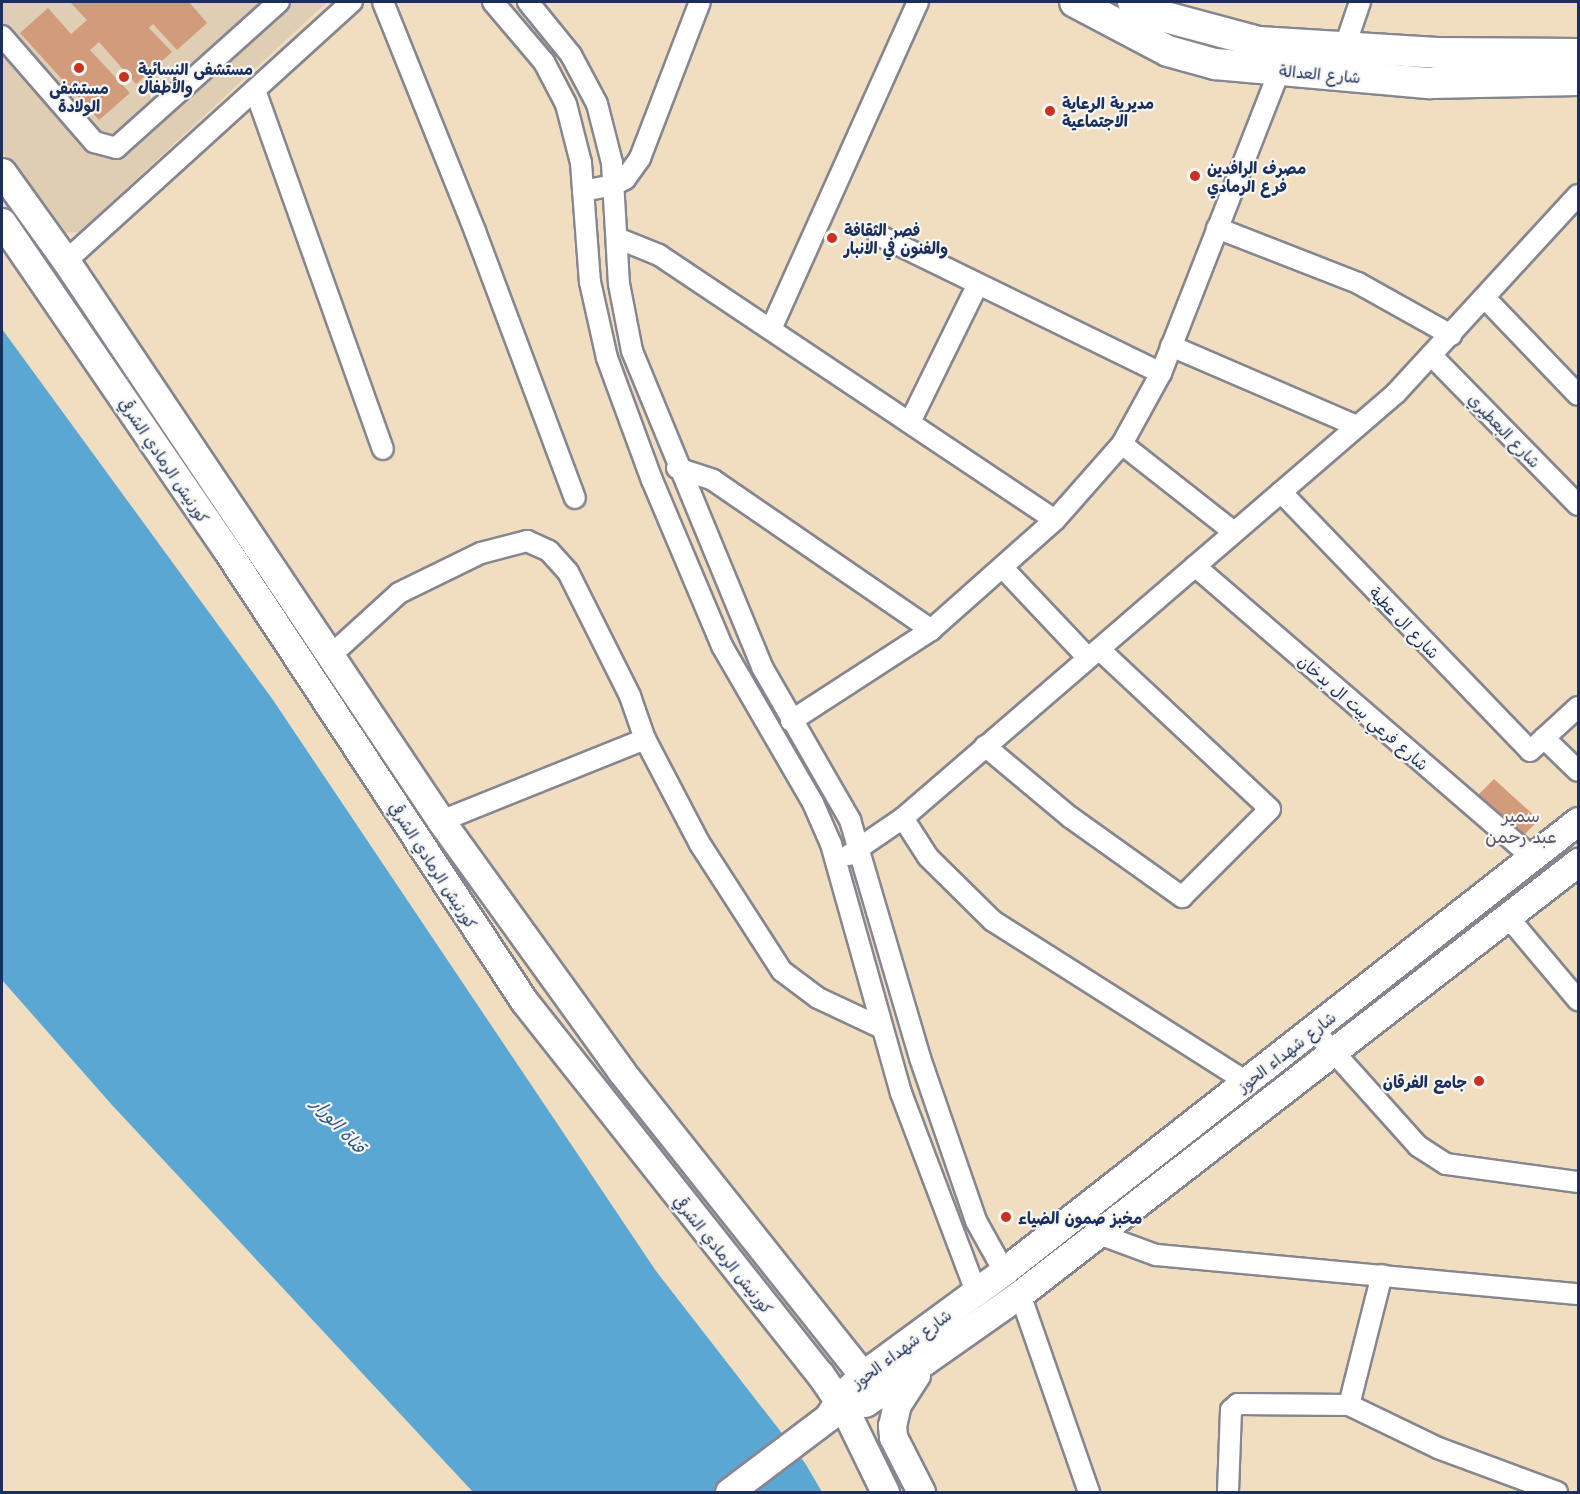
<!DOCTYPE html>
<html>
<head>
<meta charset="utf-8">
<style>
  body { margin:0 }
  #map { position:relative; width:1580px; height:1494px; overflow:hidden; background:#f1dec1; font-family:"Playpen Sans","Playpen Sans Arabic",sans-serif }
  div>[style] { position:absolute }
  .built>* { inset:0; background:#dfceb4 }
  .water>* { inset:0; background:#5ba7d4 }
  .building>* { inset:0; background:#d29b7b }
  .roads { filter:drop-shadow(2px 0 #868690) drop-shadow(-2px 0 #868690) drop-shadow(0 2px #868690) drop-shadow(0 -2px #868690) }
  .minor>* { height:20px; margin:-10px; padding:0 10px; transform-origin:10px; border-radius:10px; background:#fff }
  .secondary>* { height:27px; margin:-13.5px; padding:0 13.5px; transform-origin:13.5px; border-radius:13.5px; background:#fff }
  .primary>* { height:30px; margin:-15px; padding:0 15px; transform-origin:15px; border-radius:15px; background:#fff }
  .dots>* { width:16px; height:16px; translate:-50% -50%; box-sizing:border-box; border:3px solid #f6f6f2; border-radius:50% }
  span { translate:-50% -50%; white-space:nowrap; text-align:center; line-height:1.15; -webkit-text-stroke:4.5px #f6f6f2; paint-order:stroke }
  .poi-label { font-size:16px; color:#1b2f5e; font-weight:700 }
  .left { translate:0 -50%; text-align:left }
  .right { translate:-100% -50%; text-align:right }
  .street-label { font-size:16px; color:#1b2f5e }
  .neighbourhood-label { font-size:18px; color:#5b5568 }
  .water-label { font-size:18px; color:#315987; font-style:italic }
  .frame { position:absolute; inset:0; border:3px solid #1b2f5e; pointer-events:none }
</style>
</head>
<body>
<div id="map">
  <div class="built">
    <i style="clip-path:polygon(2px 2px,327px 2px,79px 232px,59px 233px,2px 152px)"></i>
  </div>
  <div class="water">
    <i style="clip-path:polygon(2px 329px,273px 700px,656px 1271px,805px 1463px,822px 1492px,473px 1492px,112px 1105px,2px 980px)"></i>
  </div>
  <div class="building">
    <i style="clip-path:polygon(70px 2px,189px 2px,207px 23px,177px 50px,153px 24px,149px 28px,172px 52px,136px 84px,99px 42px,90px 50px,130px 93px,99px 120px,20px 33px,48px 8px,71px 34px,87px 20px)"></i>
    <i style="clip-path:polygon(1494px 779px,1539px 820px,1517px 842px,1471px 802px)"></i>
  </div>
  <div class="roads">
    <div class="minor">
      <i style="left:383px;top:2px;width:247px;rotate:68.1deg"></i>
      <i style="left:475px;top:231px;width:285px;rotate:69.5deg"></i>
      <i style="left:493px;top:2px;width:79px;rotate:49.6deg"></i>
      <i style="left:544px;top:62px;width:47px;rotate:62.4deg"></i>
      <i style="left:566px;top:104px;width:61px;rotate:75.7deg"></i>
      <i style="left:581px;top:163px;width:119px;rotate:85.7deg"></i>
      <i style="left:590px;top:282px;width:78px;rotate:77.4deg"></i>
      <i style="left:607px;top:358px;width:130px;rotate:69.8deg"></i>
      <i style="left:652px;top:480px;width:180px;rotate:67.1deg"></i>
      <i style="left:722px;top:646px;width:181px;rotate:59.9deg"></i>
      <i style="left:813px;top:803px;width:45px;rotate:66.3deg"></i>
      <i style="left:831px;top:844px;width:259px;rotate:74.3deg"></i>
      <i style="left:901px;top:1093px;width:213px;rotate:69.3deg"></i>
      <i style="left:528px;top:2px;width:68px;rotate:50.9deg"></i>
      <i style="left:571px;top:55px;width:55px;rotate:62deg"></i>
      <i style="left:597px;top:104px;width:61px;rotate:75.7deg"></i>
      <i style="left:612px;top:163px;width:121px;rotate:86.7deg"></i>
      <i style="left:619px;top:284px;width:68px;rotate:79deg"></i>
      <i style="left:632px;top:351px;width:342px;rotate:67.6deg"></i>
      <i style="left:762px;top:667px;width:177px;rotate:60.1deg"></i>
      <i style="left:850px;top:820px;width:248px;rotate:73.6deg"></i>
      <i style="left:920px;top:1058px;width:172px;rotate:71deg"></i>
      <i style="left:976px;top:1221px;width:57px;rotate:60.8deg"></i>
      <i style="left:2px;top:36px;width:140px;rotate:49deg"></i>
      <i style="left:94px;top:142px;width:23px;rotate:15deg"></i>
      <i style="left:116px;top:148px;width:219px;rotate:-41.9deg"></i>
      <i style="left:1344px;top:49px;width:50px;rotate:-71.2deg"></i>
      <i style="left:255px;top:90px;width:381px;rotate:70.4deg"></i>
      <i style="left:583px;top:191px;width:32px;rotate:-11deg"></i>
      <i style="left:614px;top:185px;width:13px;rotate:-29deg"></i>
      <i style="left:625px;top:179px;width:26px;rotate:-54deg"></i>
      <i style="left:640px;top:158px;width:167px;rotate:-69deg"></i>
      <i style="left:1217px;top:228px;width:151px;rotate:21.3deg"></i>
      <i style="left:1358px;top:283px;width:107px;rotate:29.2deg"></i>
      <i style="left:878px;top:235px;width:315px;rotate:26deg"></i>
      <i style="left:617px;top:238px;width:45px;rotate:22deg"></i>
      <i style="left:659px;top:255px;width:476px;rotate:33.8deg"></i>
      <i style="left:66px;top:261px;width:386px;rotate:-42.2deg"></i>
      <i style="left:1485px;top:298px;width:134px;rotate:46.2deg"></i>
      <i style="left:771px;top:329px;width:359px;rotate:-65.8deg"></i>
      <i style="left:1171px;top:346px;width:202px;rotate:23.3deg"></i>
      <i style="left:1431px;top:355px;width:210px;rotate:45.6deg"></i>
      <i style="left:911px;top:420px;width:149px;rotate:-63.8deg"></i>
      <i style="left:1122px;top:444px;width:142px;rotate:38.2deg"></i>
      <i style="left:677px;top:468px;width:38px;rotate:18deg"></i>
      <i style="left:713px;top:480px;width:265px;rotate:34.5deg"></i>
      <i style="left:1281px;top:492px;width:359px;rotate:46.1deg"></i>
      <i style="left:1530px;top:751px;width:65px;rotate:-42.5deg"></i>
      <i style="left:1195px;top:566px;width:447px;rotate:40.8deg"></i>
      <i style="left:1003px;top:568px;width:124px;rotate:46.6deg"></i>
      <i style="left:330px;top:656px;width:93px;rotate:-42.4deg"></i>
      <i style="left:399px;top:593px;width:91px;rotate:-26deg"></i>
      <i style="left:481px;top:553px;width:48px;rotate:-14.6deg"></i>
      <i style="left:527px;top:541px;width:24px;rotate:24deg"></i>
      <i style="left:549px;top:551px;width:28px;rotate:48deg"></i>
      <i style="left:568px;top:572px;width:139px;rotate:63.4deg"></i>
      <i style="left:630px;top:696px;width:46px;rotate:70.8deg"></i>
      <i style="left:645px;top:739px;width:119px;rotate:62.4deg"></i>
      <i style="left:700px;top:844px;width:151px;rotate:57.2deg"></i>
      <i style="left:782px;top:971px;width:45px;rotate:36.9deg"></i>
      <i style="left:818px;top:998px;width:68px;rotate:25.1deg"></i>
      <i style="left:791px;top:721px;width:167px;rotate:-33deg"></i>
      <i style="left:931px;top:630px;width:166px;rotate:-41.6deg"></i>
      <i style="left:1055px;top:520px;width:101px;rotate:-48.6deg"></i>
      <i style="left:1122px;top:444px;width:81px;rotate:-61.2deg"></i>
      <i style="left:1161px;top:373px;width:326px;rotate:-68.6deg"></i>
      <i style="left:1544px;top:738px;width:47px;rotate:44.1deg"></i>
      <i style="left:985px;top:746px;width:111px;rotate:39.9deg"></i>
      <i style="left:1070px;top:817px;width:138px;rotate:35.5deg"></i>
      <i style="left:1182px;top:897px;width:124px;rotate:-45deg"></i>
      <i style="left:1270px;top:809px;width:234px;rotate:-136.9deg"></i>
      <i style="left:903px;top:818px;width:46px;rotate:57.3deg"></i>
      <i style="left:928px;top:857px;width:91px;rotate:44.6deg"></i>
      <i style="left:993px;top:921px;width:301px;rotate:32.4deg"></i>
      <i style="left:441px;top:821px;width:220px;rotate:-21.9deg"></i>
      <i style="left:849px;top:855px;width:65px;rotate:-34.4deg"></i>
      <i style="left:903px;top:818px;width:651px;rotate:-40.76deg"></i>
      <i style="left:1396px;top:393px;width:269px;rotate:-47.4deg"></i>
      <i style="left:1508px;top:917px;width:109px;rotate:49.9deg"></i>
      <i style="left:1314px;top:1030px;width:156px;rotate:48.1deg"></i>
      <i style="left:1418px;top:1146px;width:33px;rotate:33deg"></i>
      <i style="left:1446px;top:1164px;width:133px;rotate:7.8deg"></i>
      <i style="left:1099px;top:1234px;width:61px;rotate:20.2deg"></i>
      <i style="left:1156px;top:1255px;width:424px;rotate:5.3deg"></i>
      <i style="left:1020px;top:1294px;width:210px;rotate:70.8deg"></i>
      <i style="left:1349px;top:1405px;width:134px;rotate:-75.8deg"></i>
      <i style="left:1228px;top:1492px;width:82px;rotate:-87.9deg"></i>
      <i style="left:1231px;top:1410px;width:9px;rotate:-41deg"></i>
      <i style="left:1238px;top:1404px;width:111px;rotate:0.5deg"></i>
      <i style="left:1349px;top:1405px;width:99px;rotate:25.8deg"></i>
      <i style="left:1438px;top:1448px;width:127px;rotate:20.3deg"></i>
    </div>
    <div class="secondary">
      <i style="left:2px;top:172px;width:110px;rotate:54.3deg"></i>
      <i style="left:66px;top:261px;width:674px;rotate:56.19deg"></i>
      <i style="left:441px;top:821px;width:308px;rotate:54.2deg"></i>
      <i style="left:621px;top:1071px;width:414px;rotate:51.5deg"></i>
      <i style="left:2px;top:222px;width:396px;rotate:55.6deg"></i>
      <i style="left:226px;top:549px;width:541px;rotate:56.6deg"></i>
      <i style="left:524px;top:1001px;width:476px;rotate:51.6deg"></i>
      <i style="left:820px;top:1374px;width:46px;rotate:55.6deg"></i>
      <i style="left:846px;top:1412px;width:89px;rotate:64deg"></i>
      <i style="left:916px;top:1375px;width:35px;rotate:123deg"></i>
      <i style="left:897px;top:1404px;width:22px;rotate:103deg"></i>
      <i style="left:892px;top:1425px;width:12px;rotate:85deg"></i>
      <i style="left:893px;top:1437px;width:62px;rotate:63deg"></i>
      <i style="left:865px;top:1403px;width:189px;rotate:-35.1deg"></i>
      <i style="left:1020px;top:1294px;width:706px;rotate:-37.75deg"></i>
      <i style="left:729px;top:1492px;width:124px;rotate:-37.1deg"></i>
      <i style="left:828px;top:1417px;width:27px;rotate:-57deg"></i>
      <i style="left:843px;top:1394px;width:29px;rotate:-44deg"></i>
      <i style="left:864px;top:1374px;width:174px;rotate:-36.3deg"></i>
      <i style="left:1004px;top:1271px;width:729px;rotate:-38.1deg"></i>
    </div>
    <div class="primary">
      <i style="left:1075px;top:2px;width:105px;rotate:27.8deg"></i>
      <i style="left:1168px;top:51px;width:49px;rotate:15.5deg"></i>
      <i style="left:1215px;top:64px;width:216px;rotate:5.1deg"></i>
      <i style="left:1430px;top:83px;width:148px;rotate:-1.2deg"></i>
      <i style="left:1133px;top:2px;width:28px;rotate:27deg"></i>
      <i style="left:1158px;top:15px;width:105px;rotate:15deg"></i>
      <i style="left:1259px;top:42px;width:178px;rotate:3.5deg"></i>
      <i style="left:1437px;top:53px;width:141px;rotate:0.4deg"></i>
    </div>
  </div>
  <div class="dots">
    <i style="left:79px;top:68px;background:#c8321e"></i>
    <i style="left:124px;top:77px;background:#c8321e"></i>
    <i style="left:1050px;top:111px;background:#c8321e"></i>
    <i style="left:1195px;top:176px;background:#c8321e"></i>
    <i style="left:832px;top:238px;background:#c8321e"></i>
    <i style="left:1479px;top:1081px;background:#c8321e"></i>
    <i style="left:1006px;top:1217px;background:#c8321e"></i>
  </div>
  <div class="poi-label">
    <span class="left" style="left:138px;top:77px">مستشفى النسائية<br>والأطفال</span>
    <span style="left:79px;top:96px">مستشفى<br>الولادة</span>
    <span class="left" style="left:1062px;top:111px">مديرية الرعاية<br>الاجتماعية</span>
    <span class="left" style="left:1207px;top:176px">مصرف الرافدين<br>فرع الرمادي</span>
    <span class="left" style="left:844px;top:238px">فصر الثقافة<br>والفنون في الانبار</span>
    <span class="right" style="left:1467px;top:1081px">جامع الفرقان</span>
    <span class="left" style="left:1018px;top:1217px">مخبز صمون الضياء</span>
  </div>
  <div class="street-label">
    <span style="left:1320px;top:73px;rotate:5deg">شارع العدالة</span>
    <span style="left:1505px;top:430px;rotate:46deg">شارع البعطيري</span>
    <span style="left:165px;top:460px;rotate:56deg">كورنيش الرمادي الشرقي</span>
    <span style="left:1405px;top:622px;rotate:46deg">شارع ال عطية</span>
    <span style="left:1364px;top:712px;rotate:41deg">شارع فرعي بيت ال بدخان</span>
    <span style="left:434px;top:865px;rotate:57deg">كورنيش الرمادي الشرقي</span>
    <span style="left:1286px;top:1051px;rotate:-38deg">شارع شهداء الحوز</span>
    <span style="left:724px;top:1254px;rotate:51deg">كورنيش الرمادي الشرقي</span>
    <span style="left:901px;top:1348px;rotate:-37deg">شارع شهداء الحوز</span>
  </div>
  <div class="neighbourhood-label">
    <span style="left:1521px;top:826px">سمير<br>عبد رحمن</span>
  </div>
  <div class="water-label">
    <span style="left:339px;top:1125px;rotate:47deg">قناة الورار</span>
  </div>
  <div class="frame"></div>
</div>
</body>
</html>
